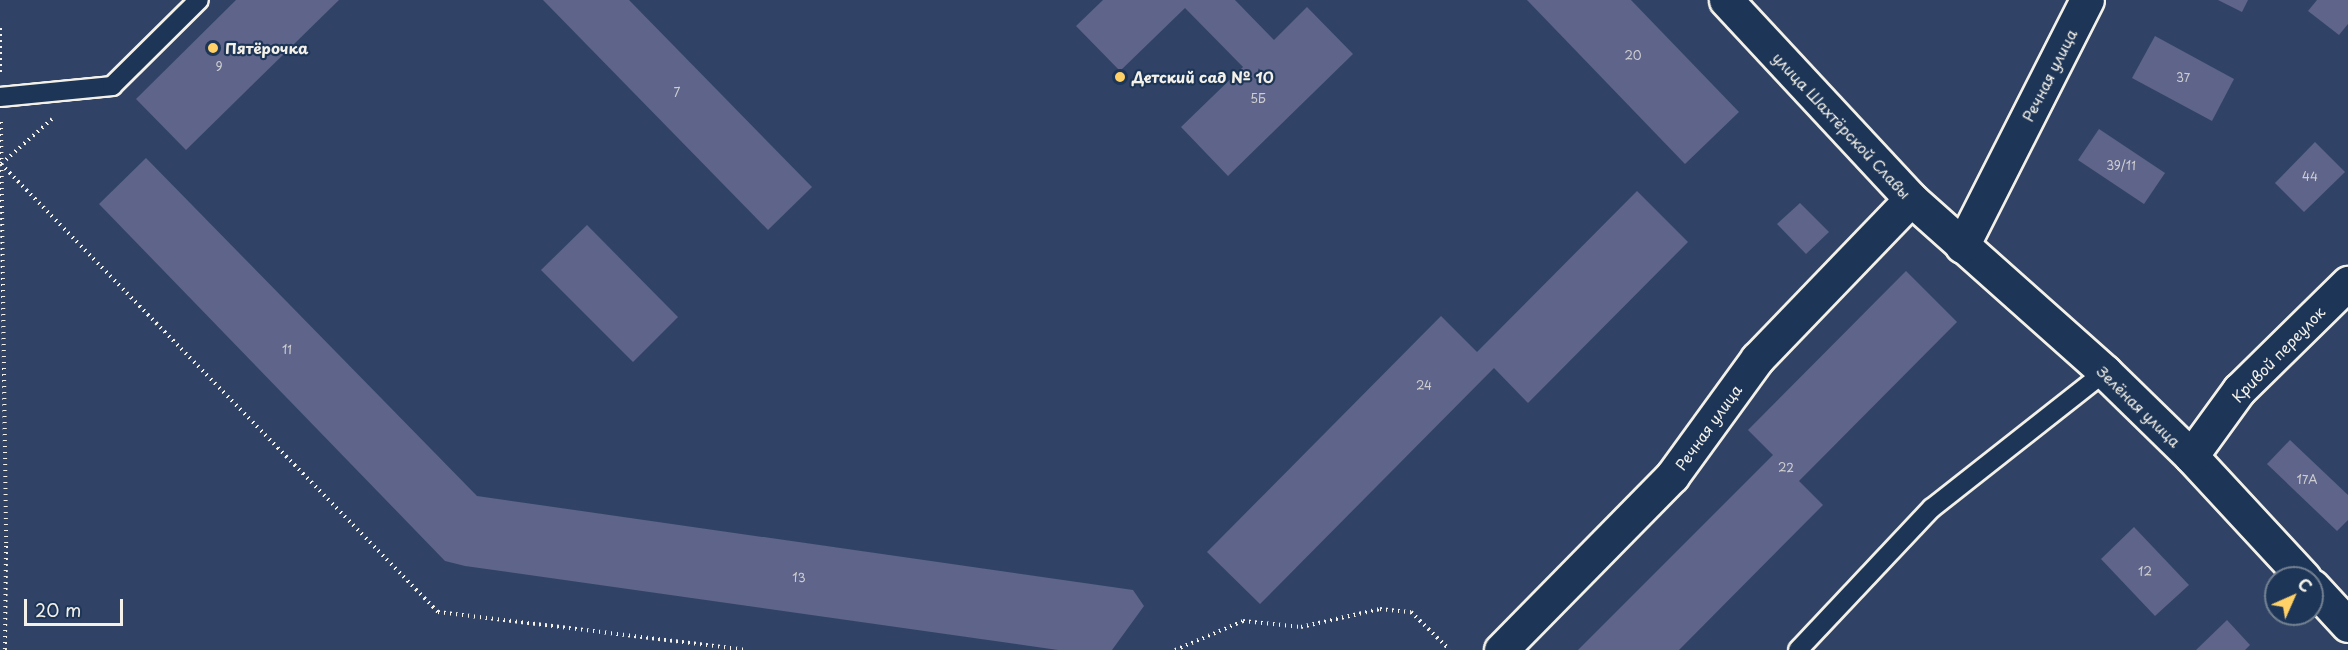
<!DOCTYPE html>
<html>
<head>
<meta charset="utf-8">
<style>
  body { margin:0 }
  #map { position:relative; width:2348px; height:650px; overflow:hidden; background:#304366; font-family:"Playpen Sans",sans-serif }
  div>[style] { position:absolute }
  .building>* { inset:0; background:#5e648a }
  .path>* { height:4px; margin-top:-2px; transform-origin:0; background:repeating-linear-gradient(90deg,#f4f1e8 0 1.5px,transparent 0 6px) }
  .roads { filter:drop-shadow(2px 0 #f4f1e8) drop-shadow(-2px 0 #f4f1e8) drop-shadow(0 2px #f4f1e8) drop-shadow(0 -2px #f4f1e8) }
  .service>* { height:18px; margin:-9px; padding:0 9px; transform-origin:9px; border-radius:9px; background:#1d3557 }
  .minor>* { height:33px; margin:-16.5px; padding:0 16.5px; transform-origin:16.5px; border-radius:16.5px; background:#1d3557 }
  .dots>* { width:16px; height:16px; translate:-50% -50%; box-sizing:border-box; border:3px solid #1d3557; border-radius:50% }
  span { translate:-50% -50%; white-space:nowrap; text-align:center; line-height:1.15; -webkit-text-stroke:4.5px #1d3557; paint-order:stroke }
  .number-label { font-size:12px; color:#ceced0 }
  .number-label span { -webkit-text-stroke-width:0 }
  .poi-label { font-size:15px; color:#f4f1e8; font-weight:700 }
  .left { translate:0 -50%; text-align:left }
  .street-label { font-size:15px; color:#f4f1e8 }
  .north { position:absolute; left:2264px; top:566px; width:60px; height:60px; box-sizing:border-box; background:#1d3557; border:2px solid #738091; border-radius:50%; rotate:45deg; font-size:16px; font-weight:700; line-height:24px; text-align:center; color:#f4f1e8 }
  .north::after { content:''; display:block; margin:auto; width:21px; height:27px; background:#ffd166; clip-path:polygon(50% 0,100% 100%,50% 72%,0 100%) }
  .scale { position:absolute; left:24px; top:599px; width:99px; height:27px; box-sizing:border-box; border:3px solid #f4f1e8; border-top:0; padding-left:8px; font-size:18px; line-height:21px; white-space:nowrap; color:#f4f1e8; -webkit-text-stroke:4px #1d3557; paint-order:stroke }
</style>
</head>
<body>
<div id="map">
  <div class="building">
    <i style="clip-path:polygon(236px 0,339px 0,186px 150px,136px 99px)"></i>
    <i style="clip-path:polygon(543px 0,629px 0,812px 187px,768px 230px)"></i>
    <i style="clip-path:polygon(1103px 0,1235px 0,1274px 40px,1307px 7px,1353px 54px,1228px 176px,1181px 127px,1243px 67px,1185px 8px,1120px 71px,1076px 26px)"></i>
    <i style="clip-path:polygon(1527px 0,1631px 0,1739px 112px,1685px 164px)"></i>
    <i style="clip-path:polygon(2218px 0,2248px 0,2242px 12px)"></i>
    <i style="clip-path:polygon(2317px 0,2348px 0,2348px 24px,2339px 35px,2308px 11px)"></i>
    <i style="clip-path:polygon(2155px 36px,2234px 79px,2212px 121px,2132px 78px)"></i>
    <i style="clip-path:polygon(2099px 129px,2165px 173px,2144px 204px,2078px 160px)"></i>
    <i style="clip-path:polygon(2315px 142px,2345px 172px,2304px 212px,2275px 183px)"></i>
    <i style="clip-path:polygon(146px 158px,477px 496px,1133px 590px,1144px 606px,1112px 650px,1058px 650px,465px 566px,445px 561px,99px 204px)"></i>
    <i style="clip-path:polygon(1637px 191px,1688px 242px,1528px 403px,1494px 368px,1260px 604px,1207px 552px,1441px 316px,1477px 352px)"></i>
    <i style="clip-path:polygon(1800px 203px,1829px 232px,1806px 254px,1777px 224px)"></i>
    <i style="clip-path:polygon(587px 225px,678px 317px,633px 362px,541px 270px)"></i>
    <i style="clip-path:polygon(1906px 271px,1957px 322px,1799px 481px,1823px 505px,1679px 650px,1578px 650px,1773px 455px,1748px 430px)"></i>
    <i style="clip-path:polygon(2290px 440px,2348px 495px,2348px 520px,2337px 531px,2267px 464px)"></i>
    <i style="clip-path:polygon(2134px 527px,2189px 585px,2155px 616px,2101px 559px)"></i>
    <i style="clip-path:polygon(2227px 620px,2250px 645px,2245px 650px,2196px 650px)"></i>
  </div>
  <div class="path">
    <i style="left:0;top:28px;width:45px;rotate:90deg"></i>
    <i style="left:52px;top:119px;width:68px;rotate:138.6deg"></i>
    <i style="left:1px;top:164px;width:626px;rotate:45.71deg"></i>
    <i style="left:438px;top:612px;width:311px;rotate:7deg"></i>
    <i style="left:1px;top:122px;width:424px;rotate:89.3deg"></i>
    <i style="left:6px;top:546px;width:104px;rotate:90.6deg"></i>
    <i style="left:1175px;top:650px;width:74px;rotate:-23.1deg"></i>
    <i style="left:1243px;top:621px;width:58px;rotate:5.9deg"></i>
    <i style="left:1301px;top:627px;width:81px;rotate:-12.8deg"></i>
    <i style="left:1380px;top:609px;width:31px;rotate:6deg"></i>
    <i style="left:1411px;top:612px;width:54px;rotate:44.3deg"></i>
  </div>
  <div class="roads">
    <div class="service">
      <i style="left:0;top:97px;width:113px;rotate:-5.6deg"></i>
      <i style="left:112px;top:86px;width:122px;rotate:-44.7deg"></i>
      <i style="left:1798px;top:650px;width:195px;rotate:-46.7deg"></i>
      <i style="left:1932px;top:508px;width:220px;rotate:-38.2deg"></i>
    </div>
    <div class="minor">
      <i style="left:1726px;top:0;width:272px;rotate:47.1deg"></i>
      <i style="left:1911px;top:199px;width:260px;rotate:41.7deg"></i>
      <i style="left:2105px;top:372px;width:120px;rotate:44.3deg"></i>
      <i style="left:2191px;top:456px;width:166px;rotate:47.2deg"></i>
      <i style="left:1962px;top:246px;width:276px;rotate:-63.1deg"></i>
      <i style="left:2191px;top:456px;width:82px;rotate:-54deg"></i>
      <i style="left:2239px;top:390px;width:153px;rotate:-44.5deg"></i>
      <i style="left:2312px;top:586px;width:53px;rotate:47.3deg"></i>
      <i style="left:1501px;top:650px;width:244px;rotate:-45.5deg"></i>
      <i style="left:1672px;top:476px;width:145px;rotate:-54deg"></i>
      <i style="left:1757px;top:359px;width:222px;rotate:-46.1deg"></i>
    </div>
  </div>
  <div class="dots">
    <i style="left:213px;top:48px;background:#ffd166"></i>
    <i style="left:1120px;top:77px;background:#ffd166"></i>
  </div>
  <div class="number-label">
    <span style="left:1633px;top:56px">20</span>
    <span style="left:219px;top:67px">9</span>
    <span style="left:2183px;top:78px">37</span>
    <span style="left:677px;top:93px">7</span>
    <span style="left:1258px;top:99px">5Б</span>
    <span style="left:2121px;top:166px">39/11</span>
    <span style="left:2310px;top:177px">44</span>
    <span style="left:287px;top:350px">11</span>
    <span style="left:1424px;top:386px">24</span>
    <span style="left:1786px;top:468px">22</span>
    <span style="left:2307px;top:480px">17А</span>
    <span style="left:2145px;top:572px">12</span>
    <span style="left:799px;top:578px">13</span>
  </div>
  <div class="poi-label">
    <span class="left" style="left:225px;top:48px">Пятёрочка</span>
    <span class="left" style="left:1132px;top:77px">Детский сад № 10</span>
  </div>
  <div class="street-label">
    <span style="left:2049px;top:75px;rotate:-63deg">Речная улица</span>
    <span style="left:1842px;top:125px;rotate:47deg">улица Шахтёрской Славы</span>
    <span style="left:2278px;top:354px;rotate:-46deg">Кривой переулок</span>
    <span style="left:2139px;top:406px;rotate:44deg">Зелёная улица</span>
    <span style="left:1708px;top:427px;rotate:-54deg">Речная улица</span>
  </div>
  <div class="north">С</div>
  <div class="scale">20 m</div>
</div>
</body>
</html>
